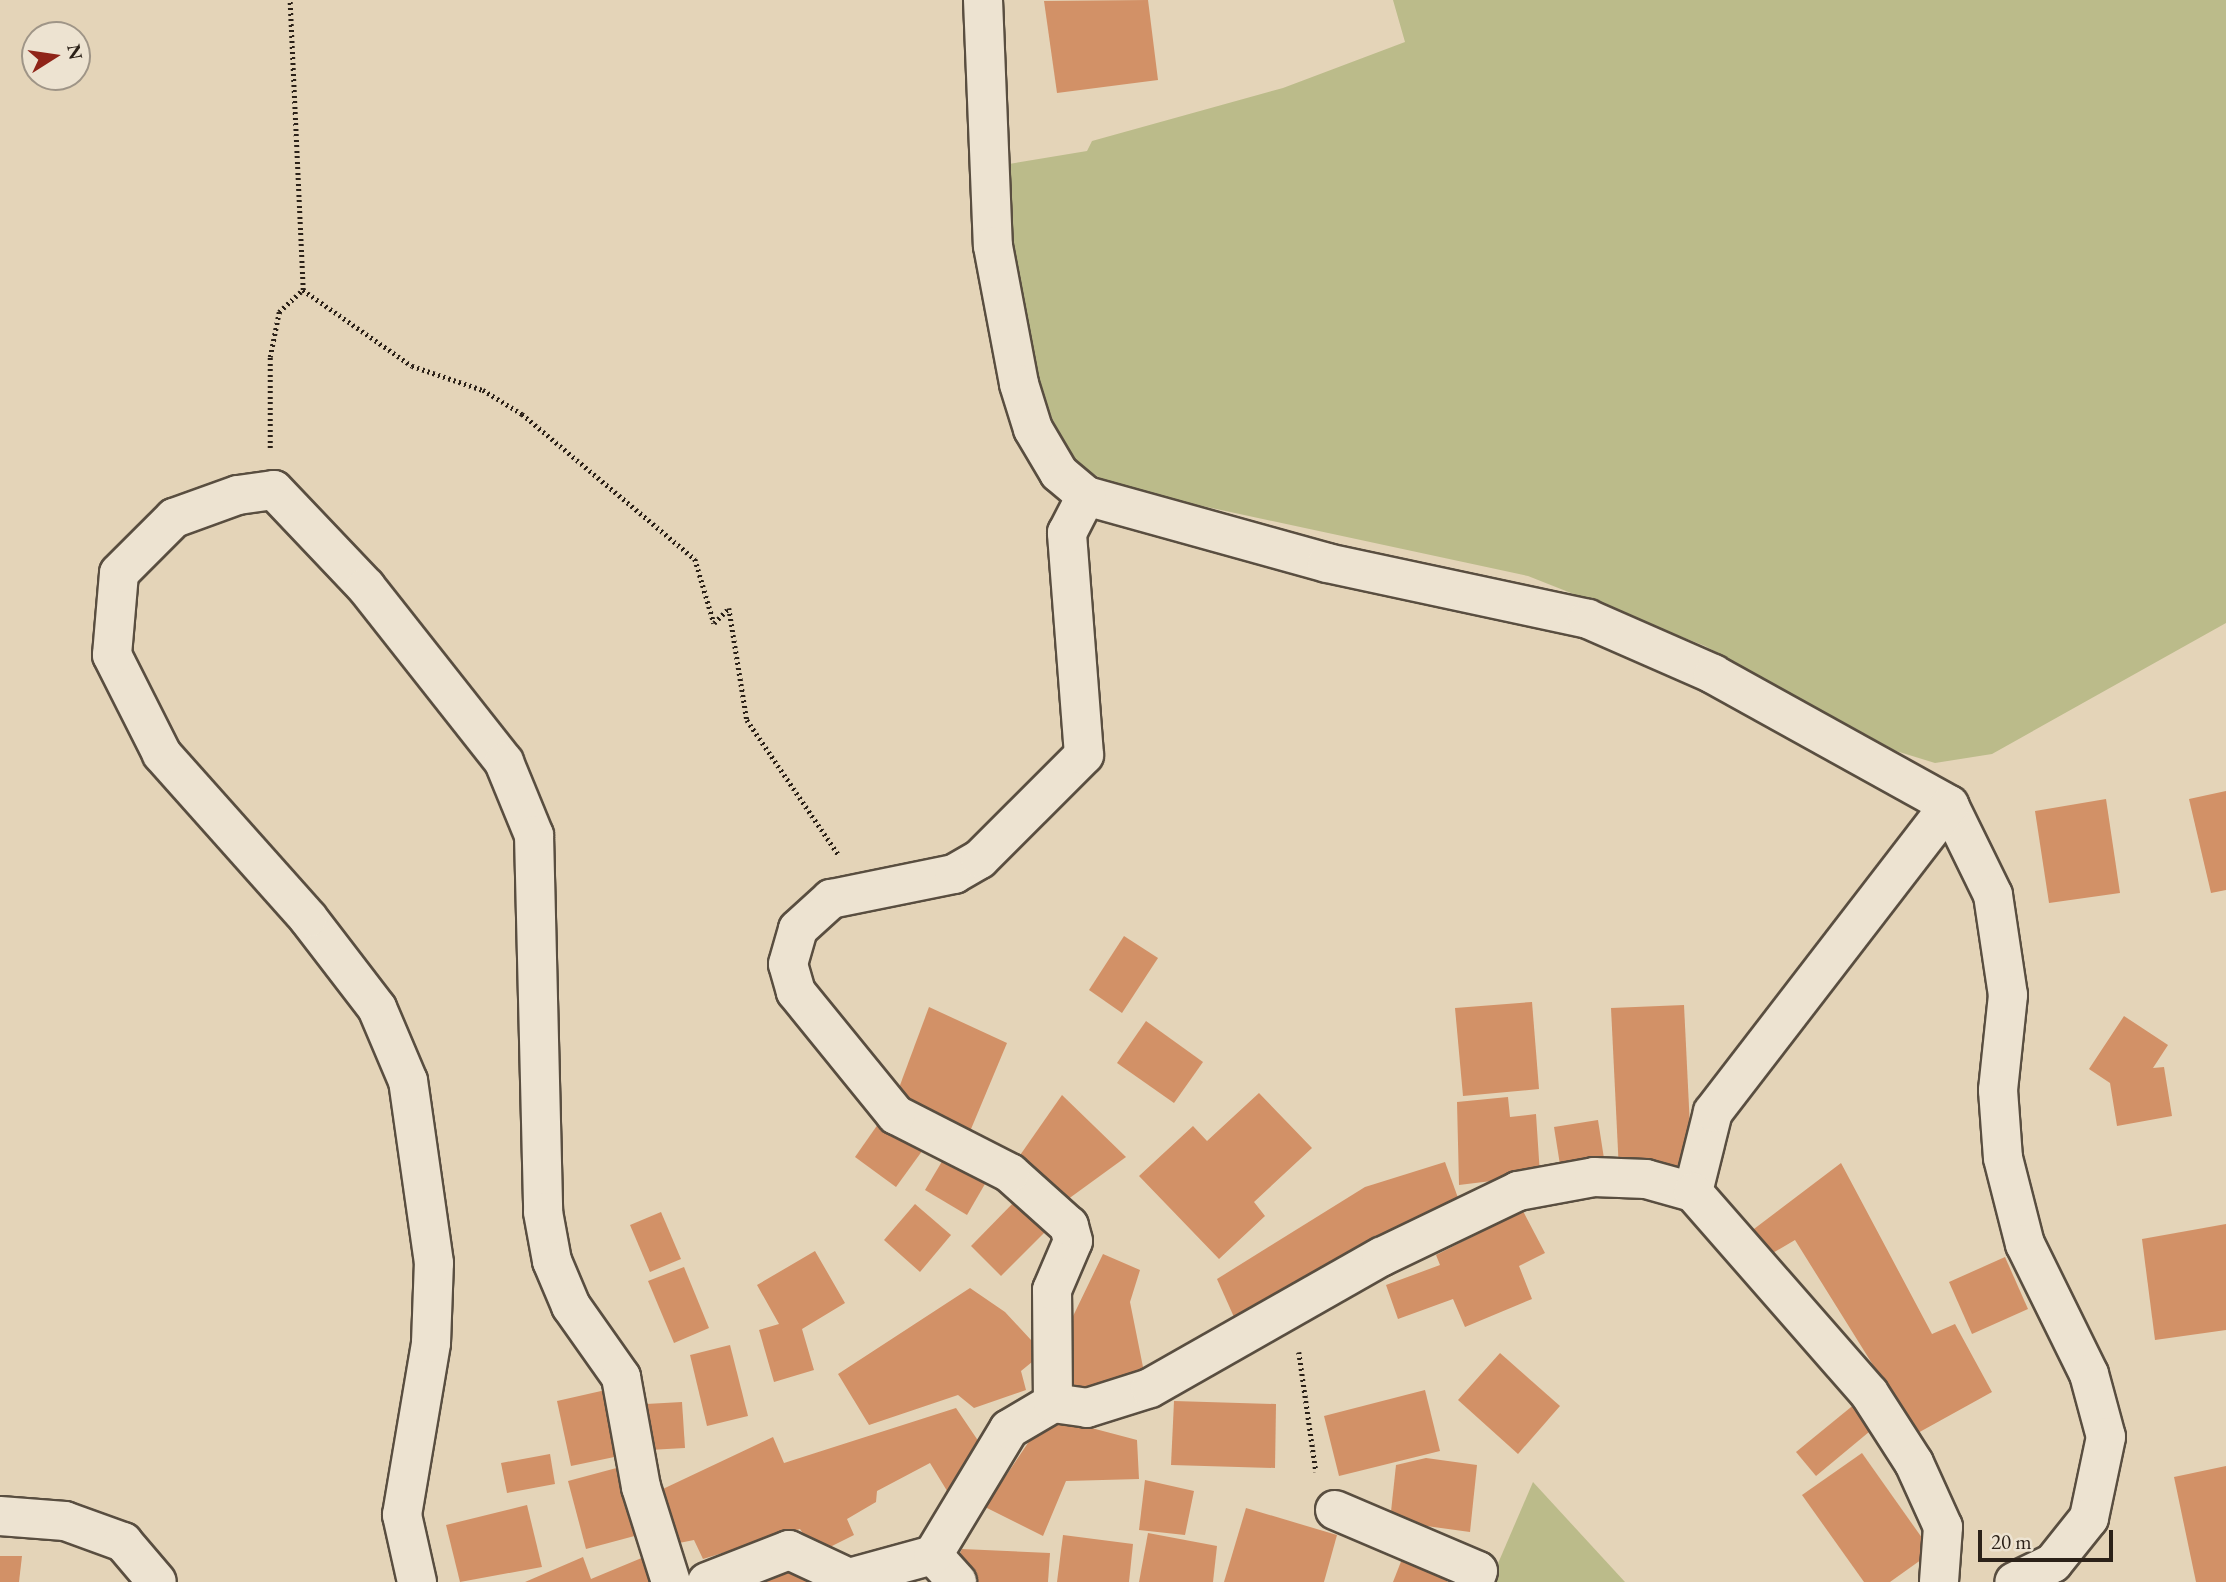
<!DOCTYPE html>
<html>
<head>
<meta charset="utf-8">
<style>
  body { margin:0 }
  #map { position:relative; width:2226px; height:1582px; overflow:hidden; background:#e4d4b8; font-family:"EB Garamond",serif }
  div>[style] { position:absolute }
  .green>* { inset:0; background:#bbbb8a }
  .building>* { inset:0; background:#d29167 }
  .path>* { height:4.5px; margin-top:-2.25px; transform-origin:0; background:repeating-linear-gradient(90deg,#2b2118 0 2px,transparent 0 5.5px) }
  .roads { filter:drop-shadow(2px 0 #594e40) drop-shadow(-2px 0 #594e40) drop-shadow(0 2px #594e40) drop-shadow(0 -2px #594e40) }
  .minor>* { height:38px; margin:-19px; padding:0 19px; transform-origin:19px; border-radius:19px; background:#ede3d1 }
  span { translate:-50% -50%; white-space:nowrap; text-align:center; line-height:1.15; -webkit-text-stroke:5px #ede3d1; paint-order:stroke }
  .north { position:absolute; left:21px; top:21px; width:70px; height:70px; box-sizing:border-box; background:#ede3d1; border:2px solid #9f9587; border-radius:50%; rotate:78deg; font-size:19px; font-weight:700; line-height:28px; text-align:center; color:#2b2118 }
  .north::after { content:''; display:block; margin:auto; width:24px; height:32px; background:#8f2418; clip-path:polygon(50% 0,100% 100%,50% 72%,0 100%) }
  .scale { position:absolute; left:1978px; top:1530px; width:135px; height:32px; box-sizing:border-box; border:4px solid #2b2118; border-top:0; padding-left:9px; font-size:21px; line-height:24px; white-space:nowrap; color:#2b2118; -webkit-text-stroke:5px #ede3d1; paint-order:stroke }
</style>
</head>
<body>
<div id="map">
  <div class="green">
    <i style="clip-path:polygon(1393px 0,2226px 0,2226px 623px,1992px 754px,1935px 763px,1896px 751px,1705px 646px,1528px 576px,1114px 487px,1072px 460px,1043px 399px,997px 166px,1087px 151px,1092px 141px,1283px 88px,1405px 42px)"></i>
    <i style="clip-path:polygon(1533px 1482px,1625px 1582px,1490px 1582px)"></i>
  </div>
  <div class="building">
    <i style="clip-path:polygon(1148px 0,1158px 80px,1057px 93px,1044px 1px)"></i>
    <i style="clip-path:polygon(2226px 791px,2226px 890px,2211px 893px,2189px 799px)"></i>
    <i style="clip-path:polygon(2106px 799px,2120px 893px,2049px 903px,2035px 811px)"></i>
    <i style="clip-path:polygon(1124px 936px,1158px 958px,1122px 1013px,1089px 990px)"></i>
    <i style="clip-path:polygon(1532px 1002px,1539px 1089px,1463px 1096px,1455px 1008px)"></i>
    <i style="clip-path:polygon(1684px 1005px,1692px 1168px,1619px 1171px,1611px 1008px)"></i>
    <i style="clip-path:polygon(929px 1007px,1007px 1043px,966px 1141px,893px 1104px)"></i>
    <i style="clip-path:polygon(2124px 1016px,2168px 1045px,2153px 1068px,2164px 1067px,2172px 1116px,2117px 1126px,2110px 1083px,2089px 1069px)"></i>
    <i style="clip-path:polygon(1146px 1021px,1203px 1062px,1174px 1103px,1117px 1063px)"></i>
    <i style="clip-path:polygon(1259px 1093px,1312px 1148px,1254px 1202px,1265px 1216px,1219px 1259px,1139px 1176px,1193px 1126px,1207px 1141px)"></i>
    <i style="clip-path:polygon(1062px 1095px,1126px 1157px,1060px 1205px,1016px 1161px)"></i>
    <i style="clip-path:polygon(1508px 1097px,1510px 1117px,1536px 1114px,1540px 1175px,1459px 1185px,1457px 1102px)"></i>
    <i style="clip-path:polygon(883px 1117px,925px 1147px,896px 1187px,855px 1157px)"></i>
    <i style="clip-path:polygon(1598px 1120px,1605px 1165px,1561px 1171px,1554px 1127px)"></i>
    <i style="clip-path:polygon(947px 1153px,989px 1177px,967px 1215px,925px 1190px)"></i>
    <i style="clip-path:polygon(1445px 1162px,1461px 1206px,1238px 1326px,1217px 1279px,1365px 1187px)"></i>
    <i style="clip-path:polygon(1841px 1163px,1932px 1334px,1955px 1324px,1992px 1392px,1916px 1434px,1795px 1240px,1771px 1254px,1750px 1232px)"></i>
    <i style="clip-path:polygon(1020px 1196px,1050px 1227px,1001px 1276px,971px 1246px)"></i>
    <i style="clip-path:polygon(915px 1204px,951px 1235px,920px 1272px,884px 1240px)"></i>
    <i style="clip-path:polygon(1523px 1211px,1545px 1253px,1519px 1266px,1532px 1299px,1465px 1327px,1453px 1299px,1398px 1319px,1386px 1285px,1440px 1265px,1436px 1255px)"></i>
    <i style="clip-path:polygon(661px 1212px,681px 1259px,650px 1272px,630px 1225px)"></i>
    <i style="clip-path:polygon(2226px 1224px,2226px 1330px,2155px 1340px,2142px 1239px)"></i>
    <i style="clip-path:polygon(815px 1251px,845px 1303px,802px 1329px,814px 1370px,774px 1382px,759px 1330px,779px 1324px,757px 1285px)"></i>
    <i style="clip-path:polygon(1103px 1254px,1140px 1270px,1130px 1302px,1145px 1377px,1077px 1396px,1063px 1337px)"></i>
    <i style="clip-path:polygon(2005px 1257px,2028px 1309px,1972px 1334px,1949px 1282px)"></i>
    <i style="clip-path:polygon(684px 1267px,709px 1328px,674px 1343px,648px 1281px)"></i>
    <i style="clip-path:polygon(970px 1288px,1005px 1312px,1043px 1353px,1021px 1371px,1026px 1390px,974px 1408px,958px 1395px,869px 1425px,838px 1374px)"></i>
    <i style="clip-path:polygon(730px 1345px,748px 1416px,707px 1426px,690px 1355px)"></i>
    <i style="clip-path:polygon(1500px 1353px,1560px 1406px,1518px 1454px,1458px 1400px)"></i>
    <i style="clip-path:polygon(610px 1389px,624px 1455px,571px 1466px,557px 1401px)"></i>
    <i style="clip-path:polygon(1425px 1390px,1440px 1451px,1339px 1476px,1324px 1416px)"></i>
    <i style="clip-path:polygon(1174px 1401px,1276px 1404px,1275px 1468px,1171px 1465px)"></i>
    <i style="clip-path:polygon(682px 1402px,685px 1448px,649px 1450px,646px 1404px)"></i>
    <i style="clip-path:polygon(1856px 1403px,1875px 1427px,1816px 1476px,1796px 1452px)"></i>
    <i style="clip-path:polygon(956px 1408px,981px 1445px,952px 1499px,930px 1463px,877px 1491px,876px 1502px,847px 1519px,854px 1535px,816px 1554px,800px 1529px,703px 1559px,694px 1540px,664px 1546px,648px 1496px,773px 1437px,784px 1463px)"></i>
    <i style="clip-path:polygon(1065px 1421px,1137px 1440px,1139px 1479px,1066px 1481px,1043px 1536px,985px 1507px,1036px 1431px)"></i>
    <i style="clip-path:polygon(1862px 1453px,1932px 1552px,1890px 1582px,1864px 1582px,1802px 1495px)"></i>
    <i style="clip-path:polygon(550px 1454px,555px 1484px,507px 1493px,501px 1463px)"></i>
    <i style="clip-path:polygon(1426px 1458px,1477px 1465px,1470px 1532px,1390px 1521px,1396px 1465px)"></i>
    <i style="clip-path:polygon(624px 1466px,642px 1534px,586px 1549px,568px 1481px)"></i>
    <i style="clip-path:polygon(2226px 1466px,2226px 1582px,2196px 1582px,2174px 1477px)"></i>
    <i style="clip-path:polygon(1145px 1480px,1194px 1491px,1185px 1535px,1139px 1530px)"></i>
    <i style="clip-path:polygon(527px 1505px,542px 1567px,460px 1582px,446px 1525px)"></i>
    <i style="clip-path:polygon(1246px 1508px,1337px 1535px,1324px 1582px,1224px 1582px)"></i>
    <i style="clip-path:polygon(1148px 1533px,1217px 1546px,1213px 1582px,1139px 1582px)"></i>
    <i style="clip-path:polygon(1063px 1535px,1133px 1544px,1129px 1582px,1057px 1582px)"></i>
    <i style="clip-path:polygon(962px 1549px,1050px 1553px,1048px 1582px,967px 1582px,953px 1569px)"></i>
    <i style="clip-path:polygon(0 1556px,22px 1556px,19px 1582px,0 1582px)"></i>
    <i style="clip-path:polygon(583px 1557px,591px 1579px,644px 1557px,655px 1582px,525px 1582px)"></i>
    <i style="clip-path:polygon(1402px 1559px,1449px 1577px,1447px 1582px,1393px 1582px)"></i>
    <i style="clip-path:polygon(775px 1560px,831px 1582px,734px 1582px)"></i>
  </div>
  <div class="path">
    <i style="left:303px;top:290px;width:133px;rotate:34.9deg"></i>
    <i style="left:412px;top:366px;width:75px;rotate:18.7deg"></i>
    <i style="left:483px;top:390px;width:46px;rotate:31.6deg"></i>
    <i style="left:522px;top:414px;width:226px;rotate:40deg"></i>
    <i style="left:695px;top:559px;width:67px;rotate:73.5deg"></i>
    <i style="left:714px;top:623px;width:21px;rotate:-45deg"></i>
    <i style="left:729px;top:608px;width:113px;rotate:80.9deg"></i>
    <i style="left:747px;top:720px;width:162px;rotate:55.8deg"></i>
    <i style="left:270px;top:448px;width:91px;rotate:-90deg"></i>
    <i style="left:270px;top:357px;width:46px;rotate:-78.7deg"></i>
    <i style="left:279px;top:312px;width:33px;rotate:-43deg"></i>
    <i style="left:303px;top:290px;width:290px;rotate:-92.6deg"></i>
    <i style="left:1299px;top:1352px;width:121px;rotate:81.9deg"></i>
  </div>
  <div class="roads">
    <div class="minor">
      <i style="left:983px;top:0;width:246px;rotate:87.7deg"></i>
      <i style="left:993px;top:246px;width:140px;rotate:79.3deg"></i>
      <i style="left:1019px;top:384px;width:47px;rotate:72.7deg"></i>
      <i style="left:1033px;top:429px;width:51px;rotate:59.4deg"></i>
      <i style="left:1059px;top:473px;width:35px;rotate:40deg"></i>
      <i style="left:1086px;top:496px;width:250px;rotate:15.5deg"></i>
      <i style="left:1327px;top:563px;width:267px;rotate:12.1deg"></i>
      <i style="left:1588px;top:619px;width:137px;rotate:23.7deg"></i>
      <i style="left:1713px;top:674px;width:270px;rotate:29deg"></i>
      <i style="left:1949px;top:805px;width:100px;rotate:63.9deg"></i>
      <i style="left:1993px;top:895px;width:101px;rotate:81.5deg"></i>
      <i style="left:2008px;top:995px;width:96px;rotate:96deg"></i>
      <i style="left:1998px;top:1090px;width:68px;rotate:85.8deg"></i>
      <i style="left:2003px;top:1158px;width:89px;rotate:75.7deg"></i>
      <i style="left:2025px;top:1244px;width:145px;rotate:63.8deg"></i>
      <i style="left:2089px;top:1374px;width:65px;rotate:74.9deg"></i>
      <i style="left:2106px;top:1437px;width:83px;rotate:101.9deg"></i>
      <i style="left:2089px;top:1518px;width:58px;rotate:128.7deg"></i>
      <i style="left:2053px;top:1563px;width:43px;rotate:154deg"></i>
      <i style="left:1693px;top:1192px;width:82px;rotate:-76deg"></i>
      <i style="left:1713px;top:1112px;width:387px;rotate:-52.4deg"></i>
      <i style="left:1053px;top:1403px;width:34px;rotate:8deg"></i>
      <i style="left:1087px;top:1408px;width:66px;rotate:-17.6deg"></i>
      <i style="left:1150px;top:1388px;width:266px;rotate:-29.6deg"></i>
      <i style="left:1381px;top:1257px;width:152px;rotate:-25.7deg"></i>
      <i style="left:1518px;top:1191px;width:77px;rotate:-10.4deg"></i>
      <i style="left:1594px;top:1177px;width:52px;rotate:2.2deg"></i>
      <i style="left:1646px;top:1179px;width:49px;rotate:15.5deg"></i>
      <i style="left:1693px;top:1192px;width:267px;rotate:48.8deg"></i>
      <i style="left:1869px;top:1393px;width:83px;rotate:57.3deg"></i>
      <i style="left:1914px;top:1463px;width:70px;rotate:65.6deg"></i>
      <i style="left:1943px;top:1527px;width:55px;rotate:94.2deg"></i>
      <i style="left:1335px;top:1510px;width:155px;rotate:23.1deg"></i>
      <i style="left:1478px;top:1571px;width:12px;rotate:110deg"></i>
      <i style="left:0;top:1516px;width:65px;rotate:4.4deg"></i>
      <i style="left:65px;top:1521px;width:62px;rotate:19.9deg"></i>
      <i style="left:123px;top:1542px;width:52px;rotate:49.6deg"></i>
      <i style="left:933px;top:1555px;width:36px;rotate:48deg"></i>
      <i style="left:417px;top:1582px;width:69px;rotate:-102.6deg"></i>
      <i style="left:402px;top:1515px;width:174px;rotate:-80.4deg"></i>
      <i style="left:431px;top:1343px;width:80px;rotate:-87.9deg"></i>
      <i style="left:434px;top:1263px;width:184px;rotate:-98.1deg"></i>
      <i style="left:408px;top:1081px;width:79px;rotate:-113deg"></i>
      <i style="left:377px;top:1008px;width:113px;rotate:-127.5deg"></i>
      <i style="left:308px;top:918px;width:220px;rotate:-131.7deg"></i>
      <i style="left:162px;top:754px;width:111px;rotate:-116.8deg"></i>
      <i style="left:112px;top:655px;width:82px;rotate:-85.1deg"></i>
      <i style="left:119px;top:573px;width:78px;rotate:-45deg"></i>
      <i style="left:174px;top:518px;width:68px;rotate:-19.8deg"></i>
      <i style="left:238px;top:495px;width:36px;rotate:-8deg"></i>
      <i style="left:274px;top:490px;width:134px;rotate:46.5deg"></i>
      <i style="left:366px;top:587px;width:223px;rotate:51.7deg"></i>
      <i style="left:504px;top:762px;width:79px;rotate:67.7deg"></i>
      <i style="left:534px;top:835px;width:377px;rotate:88.6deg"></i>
      <i style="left:543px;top:1212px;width:50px;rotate:79.6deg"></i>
      <i style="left:552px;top:1261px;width:49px;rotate:67.1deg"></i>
      <i style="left:571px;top:1306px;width:87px;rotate:54.8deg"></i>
      <i style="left:621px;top:1377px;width:112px;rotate:79.7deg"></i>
      <i style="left:641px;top:1487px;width:100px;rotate:72.5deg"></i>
      <i style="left:707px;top:1582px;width:88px;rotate:-21.3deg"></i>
      <i style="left:789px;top:1550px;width:66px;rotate:25deg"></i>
      <i style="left:849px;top:1578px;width:87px;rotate:-15.3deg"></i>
      <i style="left:933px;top:1555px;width:147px;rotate:-58.9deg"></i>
      <i style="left:1009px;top:1429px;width:51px;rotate:-30.6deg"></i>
      <i style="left:1053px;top:1403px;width:113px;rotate:-90.5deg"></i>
      <i style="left:1052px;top:1290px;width:53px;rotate:-66.8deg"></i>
      <i style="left:1073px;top:1241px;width:16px;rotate:-105deg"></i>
      <i style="left:1069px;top:1226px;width:79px;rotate:-138.1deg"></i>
      <i style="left:1010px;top:1173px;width:128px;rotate:-153deg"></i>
      <i style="left:896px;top:1115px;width:159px;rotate:-129.1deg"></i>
      <i style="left:796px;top:992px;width:29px;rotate:-106deg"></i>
      <i style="left:788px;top:964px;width:36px;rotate:-74deg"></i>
      <i style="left:798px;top:929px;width:45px;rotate:-42.3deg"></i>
      <i style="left:831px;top:899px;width:126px;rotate:-11.5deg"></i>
      <i style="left:954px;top:874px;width:30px;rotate:-30deg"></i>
      <i style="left:980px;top:859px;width:147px;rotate:-45deg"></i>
      <i style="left:1084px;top:755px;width:223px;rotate:-94.4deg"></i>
      <i style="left:1067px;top:533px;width:42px;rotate:-62.8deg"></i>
    </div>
  </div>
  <div class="north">N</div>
  <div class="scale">20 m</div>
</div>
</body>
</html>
